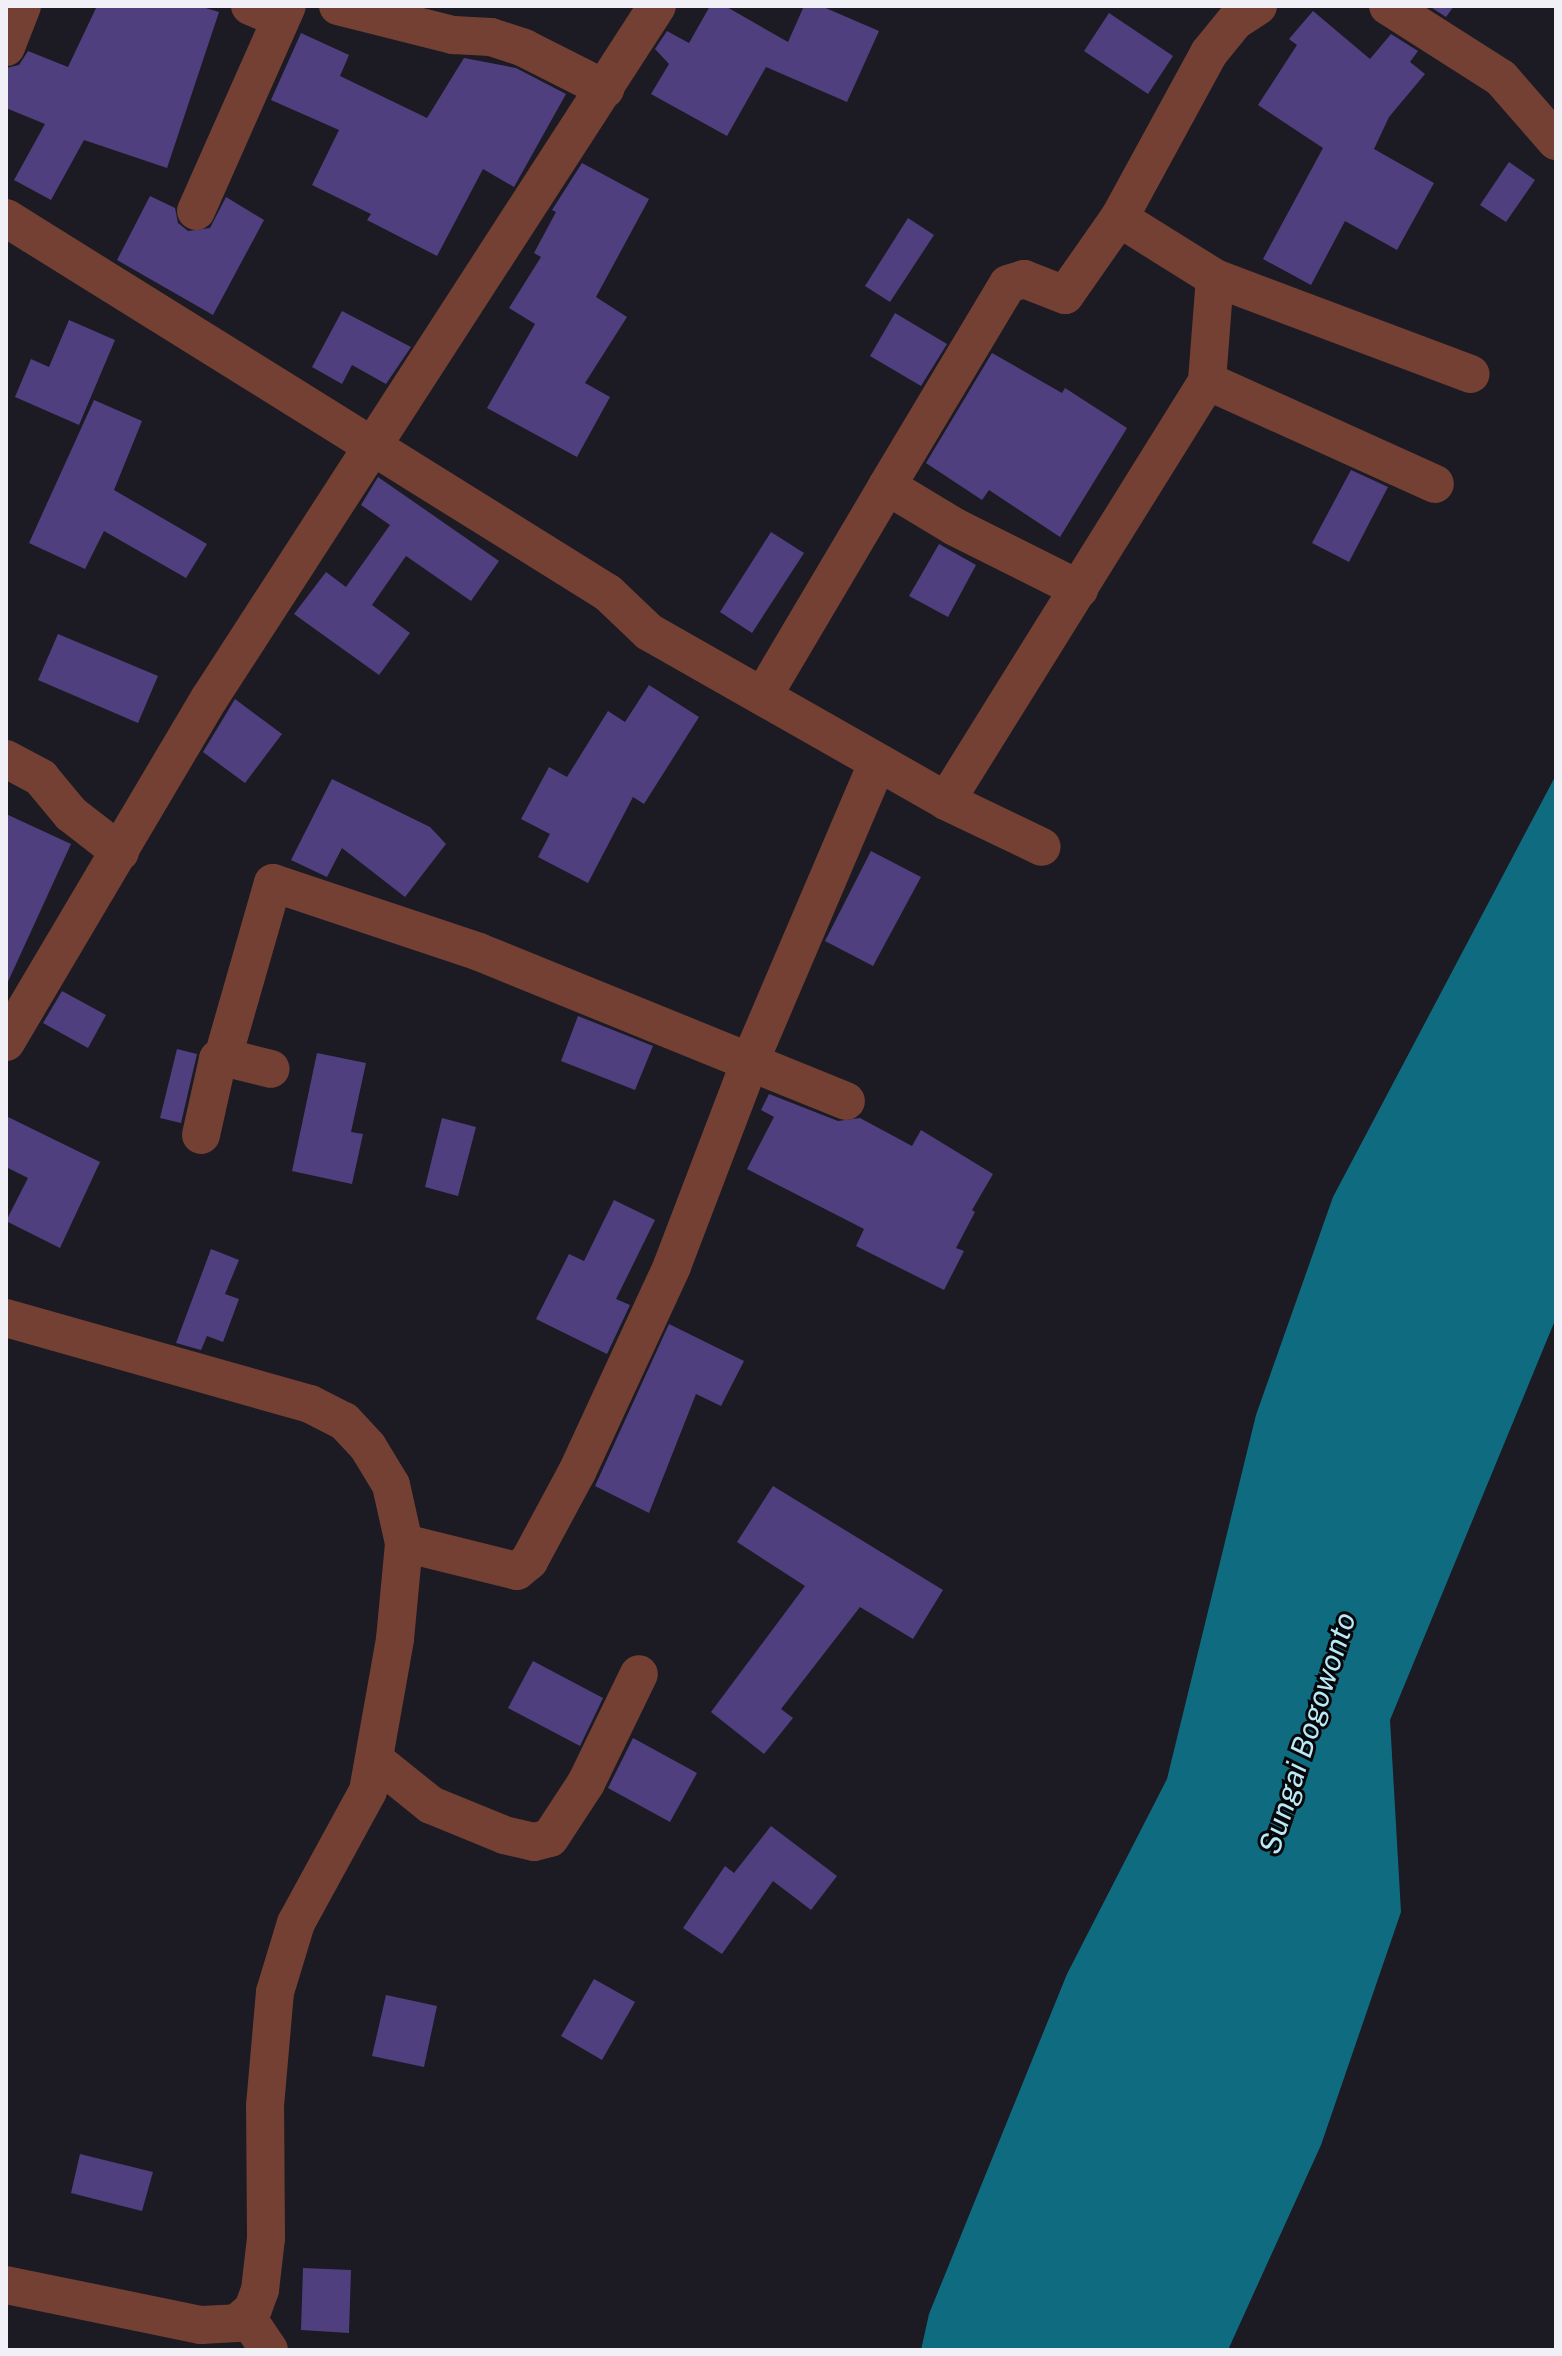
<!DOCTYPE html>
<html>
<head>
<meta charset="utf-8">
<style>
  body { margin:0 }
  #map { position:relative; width:1562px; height:2356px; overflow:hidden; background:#1c1a23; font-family:"Public Sans",sans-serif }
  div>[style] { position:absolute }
  .water>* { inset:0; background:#0f6c80 }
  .building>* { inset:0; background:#503f7f }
  .minor>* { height:38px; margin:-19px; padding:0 19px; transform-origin:19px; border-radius:19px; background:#734033 }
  span { translate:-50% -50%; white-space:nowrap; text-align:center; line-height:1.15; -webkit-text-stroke:6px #060609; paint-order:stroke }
  .water-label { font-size:30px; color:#b9eaf8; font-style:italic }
  .frame { position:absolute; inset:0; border:8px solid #f1f0f6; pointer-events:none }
</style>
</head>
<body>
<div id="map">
  <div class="water">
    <i style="clip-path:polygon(1556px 775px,1556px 1318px,1390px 1720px,1401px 1912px,1321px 2145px,1228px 2350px,921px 2350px,929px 2314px,1067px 1974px,1167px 1779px,1256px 1415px,1333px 1197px)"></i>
  </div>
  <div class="building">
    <i style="clip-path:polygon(97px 6px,199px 6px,219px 12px,167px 168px,84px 140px,51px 200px,14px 180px,45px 124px,6px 108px,6px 68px,19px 65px,28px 51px,68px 67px)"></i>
    <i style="clip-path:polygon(710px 6px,725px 6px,788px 42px,804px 6px,821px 6px,879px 31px,847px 102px,766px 67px,727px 136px,651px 94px,669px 64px,655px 49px,667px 31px,689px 43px)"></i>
    <i style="clip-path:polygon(1429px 6px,1454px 6px,1446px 17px)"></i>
    <i style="clip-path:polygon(1313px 11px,1370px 59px,1391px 34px,1418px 51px,1410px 62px,1425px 74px,1389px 117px,1374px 149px,1434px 183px,1397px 250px,1345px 221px,1311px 285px,1263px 259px,1323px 148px,1258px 105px,1297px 45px,1289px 39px)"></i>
    <i style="clip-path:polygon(1109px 13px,1173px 56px,1148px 94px,1084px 51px)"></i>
    <i style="clip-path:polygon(301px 33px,349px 55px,340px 76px,427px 118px,464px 58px,516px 68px,566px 94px,514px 187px,483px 169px,437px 256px,367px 220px,371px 214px,312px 185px,339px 130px,271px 100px)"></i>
    <i style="clip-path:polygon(1509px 162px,1535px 180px,1506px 222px,1480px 205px)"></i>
    <i style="clip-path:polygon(582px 163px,649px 199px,596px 297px,627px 317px,585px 383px,610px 397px,577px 457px,487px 408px,535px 324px,509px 308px,541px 257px,534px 253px,556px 212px,552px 210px)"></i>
    <i style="clip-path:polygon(150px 196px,175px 208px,178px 223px,188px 231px,210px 228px,226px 197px,264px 220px,213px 315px,117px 260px)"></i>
    <i style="clip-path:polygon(908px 218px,934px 235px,890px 302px,865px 286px)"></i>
    <i style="clip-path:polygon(342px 311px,411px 347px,386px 384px,352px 365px,342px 384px,312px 367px)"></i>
    <i style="clip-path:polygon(895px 313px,947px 344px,921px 386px,870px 356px)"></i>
    <i style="clip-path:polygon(69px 320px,115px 340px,79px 425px,15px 397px,31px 359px,49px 367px)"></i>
    <i style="clip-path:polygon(992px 353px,1062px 393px,1065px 388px,1127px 428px,1060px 537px,989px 490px,982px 500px,926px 463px)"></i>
    <i style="clip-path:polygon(94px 400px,142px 421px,114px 490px,207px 544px,186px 578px,104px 531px,85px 569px,29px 543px)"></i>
    <i style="clip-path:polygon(1351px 470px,1388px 487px,1349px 562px,1312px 543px)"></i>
    <i style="clip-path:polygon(378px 477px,499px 561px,471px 601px,406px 556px,372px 605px,410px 633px,379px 675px,294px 614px,326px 572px,346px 587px,390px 525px,361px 505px)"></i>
    <i style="clip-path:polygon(771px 532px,804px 553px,752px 633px,720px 612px)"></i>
    <i style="clip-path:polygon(939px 544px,976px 565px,948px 617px,909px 596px)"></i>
    <i style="clip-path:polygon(58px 634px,158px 676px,138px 723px,38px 680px)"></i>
    <i style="clip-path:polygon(649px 685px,699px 717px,644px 804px,633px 797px,588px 883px,538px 857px,550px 834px,521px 819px,549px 767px,567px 777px,608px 711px,625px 722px)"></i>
    <i style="clip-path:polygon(235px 699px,282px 734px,245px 783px,203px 752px)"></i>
    <i style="clip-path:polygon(332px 779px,430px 827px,446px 844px,405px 897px,342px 848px,327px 877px,291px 860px)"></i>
    <i style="clip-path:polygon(6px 814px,71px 844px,6px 986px)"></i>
    <i style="clip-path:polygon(871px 851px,921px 877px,873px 966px,825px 941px)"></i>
    <i style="clip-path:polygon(62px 991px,106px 1015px,88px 1048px,43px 1023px)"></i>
    <i style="clip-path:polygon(578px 1016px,653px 1046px,635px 1090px,561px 1061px)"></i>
    <i style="clip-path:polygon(177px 1049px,197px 1054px,181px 1123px,160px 1118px)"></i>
    <i style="clip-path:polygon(317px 1053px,366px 1063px,351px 1132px,363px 1134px,352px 1184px,292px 1171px)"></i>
    <i style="clip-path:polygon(769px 1094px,838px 1121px,860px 1118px,912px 1146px,921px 1130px,993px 1174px,972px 1210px,975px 1212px,956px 1248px,964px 1251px,944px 1290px,856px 1246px,864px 1229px,747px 1169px,774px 1117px,761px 1110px)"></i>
    <i style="clip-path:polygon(6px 1116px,100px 1162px,60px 1248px,6px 1221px,28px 1178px,6px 1167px)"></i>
    <i style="clip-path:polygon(442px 1118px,476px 1127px,458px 1196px,425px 1187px)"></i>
    <i style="clip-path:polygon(614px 1200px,655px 1220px,616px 1299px,630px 1305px,607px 1354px,536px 1319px,569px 1254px,584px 1261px)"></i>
    <i style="clip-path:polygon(211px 1249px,239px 1260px,225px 1294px,239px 1299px,223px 1342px,207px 1336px,201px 1350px,176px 1343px)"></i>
    <i style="clip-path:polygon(669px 1324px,744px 1361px,721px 1406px,696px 1394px,649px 1513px,595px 1486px)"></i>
    <i style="clip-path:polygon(773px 1486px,943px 1590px,913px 1639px,860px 1607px,781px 1709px,793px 1718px,764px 1754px,711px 1712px,805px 1586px,737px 1542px)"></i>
    <i style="clip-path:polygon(533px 1661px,603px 1698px,580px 1746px,508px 1708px)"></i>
    <i style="clip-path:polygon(633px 1738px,697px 1773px,670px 1822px,608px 1788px)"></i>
    <i style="clip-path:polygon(771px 1826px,837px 1876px,811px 1910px,773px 1881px,722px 1954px,683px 1928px,725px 1866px,734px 1873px)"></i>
    <i style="clip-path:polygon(594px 1979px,635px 2002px,602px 2060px,561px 2036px)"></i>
    <i style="clip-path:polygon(386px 1995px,437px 2006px,424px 2067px,372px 2056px)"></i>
    <i style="clip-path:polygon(80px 2154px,153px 2172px,142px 2211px,71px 2193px)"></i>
    <i style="clip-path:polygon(303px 2268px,351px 2270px,349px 2333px,301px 2330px)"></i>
  </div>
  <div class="minor">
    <i style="left:250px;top:6px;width:33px;rotate:23deg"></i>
    <i style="left:338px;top:6px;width:119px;rotate:14.2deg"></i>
    <i style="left:453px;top:35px;width:38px;rotate:3deg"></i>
    <i style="left:491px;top:37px;width:35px;rotate:18deg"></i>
    <i style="left:524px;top:48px;width:91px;rotate:26.8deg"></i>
    <i style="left:1258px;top:6px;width:27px;rotate:147deg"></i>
    <i style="left:1235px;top:21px;width:41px;rotate:129.1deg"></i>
    <i style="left:1209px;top:53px;width:188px;rotate:118.6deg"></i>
    <i style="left:1119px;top:218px;width:113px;rotate:32deg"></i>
    <i style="left:1215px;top:278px;width:273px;rotate:20.6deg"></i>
    <i style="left:1388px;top:6px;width:134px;rotate:32.5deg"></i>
    <i style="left:1501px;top:78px;width:84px;rotate:48.9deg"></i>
    <i style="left:6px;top:47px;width:44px;rotate:-68.7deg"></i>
    <i style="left:196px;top:211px;width:224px;rotate:-66.1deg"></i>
    <i style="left:6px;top:218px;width:709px;rotate:31.92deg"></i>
    <i style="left:608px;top:593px;width:57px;rotate:43.6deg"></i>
    <i style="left:649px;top:632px;width:342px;rotate:29.6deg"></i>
    <i style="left:946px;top:801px;width:494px;rotate:-58.1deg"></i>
    <i style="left:1207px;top:381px;width:103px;rotate:-85.6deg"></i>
    <i style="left:1207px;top:381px;width:250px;rotate:24.3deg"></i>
    <i style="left:887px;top:486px;width:235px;rotate:-59.1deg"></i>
    <i style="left:1008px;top:284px;width:17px;rotate:-17deg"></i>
    <i style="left:1024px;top:279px;width:44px;rotate:21.3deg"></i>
    <i style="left:1065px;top:295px;width:94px;rotate:-55deg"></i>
    <i style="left:763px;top:696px;width:244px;rotate:-59.4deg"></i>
    <i style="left:887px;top:486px;width:79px;rotate:31.1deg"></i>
    <i style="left:955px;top:527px;width:139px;rotate:26.6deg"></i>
    <i style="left:6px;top:759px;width:40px;rotate:28deg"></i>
    <i style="left:41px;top:778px;width:47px;rotate:50.2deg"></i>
    <i style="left:71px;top:814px;width:62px;rotate:37.8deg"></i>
    <i style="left:946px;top:801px;width:106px;rotate:25.6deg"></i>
    <i style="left:6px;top:1042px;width:399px;rotate:-59.4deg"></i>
    <i style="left:209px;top:699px;width:825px;rotate:-57.12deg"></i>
    <i style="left:223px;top:1057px;width:49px;rotate:14deg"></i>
    <i style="left:201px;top:1135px;width:78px;rotate:-77.4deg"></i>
    <i style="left:218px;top:1059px;width:5px;rotate:-22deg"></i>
    <i style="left:223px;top:1057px;width:181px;rotate:-74deg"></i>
    <i style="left:273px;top:883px;width:217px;rotate:18.5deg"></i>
    <i style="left:479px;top:952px;width:396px;rotate:22.1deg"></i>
    <i style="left:6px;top:1318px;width:316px;rotate:15.8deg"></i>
    <i style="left:310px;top:1404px;width:38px;rotate:27deg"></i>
    <i style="left:344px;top:1421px;width:35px;rotate:47deg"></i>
    <i style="left:368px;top:1447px;width:44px;rotate:58.8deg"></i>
    <i style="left:391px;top:1485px;width:59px;rotate:77.4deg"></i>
    <i style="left:404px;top:1543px;width:116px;rotate:13.9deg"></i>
    <i style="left:517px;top:1571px;width:16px;rotate:-40deg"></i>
    <i style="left:529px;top:1561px;width:101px;rotate:-61.7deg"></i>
    <i style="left:577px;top:1472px;width:227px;rotate:-65.2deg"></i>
    <i style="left:672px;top:1266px;width:222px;rotate:-69.1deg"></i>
    <i style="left:751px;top:1059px;width:321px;rotate:-66.9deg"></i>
    <i style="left:375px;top:1760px;width:72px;rotate:38.8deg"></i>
    <i style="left:431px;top:1805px;width:79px;rotate:22.3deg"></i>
    <i style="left:504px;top:1835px;width:31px;rotate:13deg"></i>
    <i style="left:534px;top:1842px;width:16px;rotate:-14deg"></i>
    <i style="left:550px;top:1838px;width:66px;rotate:-56.8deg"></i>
    <i style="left:586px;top:1783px;width:121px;rotate:-64.1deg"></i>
    <i style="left:6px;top:2285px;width:199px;rotate:11.6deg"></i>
    <i style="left:201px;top:2325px;width:36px;rotate:-3deg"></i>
    <i style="left:237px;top:2323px;width:21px;rotate:-41deg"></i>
    <i style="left:253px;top:2309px;width:20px;rotate:-70deg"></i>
    <i style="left:260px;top:2290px;width:52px;rotate:-83.4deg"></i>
    <i style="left:266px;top:2238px;width:132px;rotate:-90.4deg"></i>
    <i style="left:265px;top:2106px;width:114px;rotate:-85deg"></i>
    <i style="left:275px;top:1992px;width:72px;rotate:-73.1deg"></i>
    <i style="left:296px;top:1923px;width:150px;rotate:-61.4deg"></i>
    <i style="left:368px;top:1791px;width:154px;rotate:-79.9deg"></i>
    <i style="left:395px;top:1639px;width:96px;rotate:-84.6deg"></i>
    <i style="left:246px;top:2316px;width:41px;rotate:55.9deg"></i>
  </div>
  <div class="water-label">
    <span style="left:1307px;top:1733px;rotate:-72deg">Sungai Bogowonto</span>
  </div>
  <div class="frame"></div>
</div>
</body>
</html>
